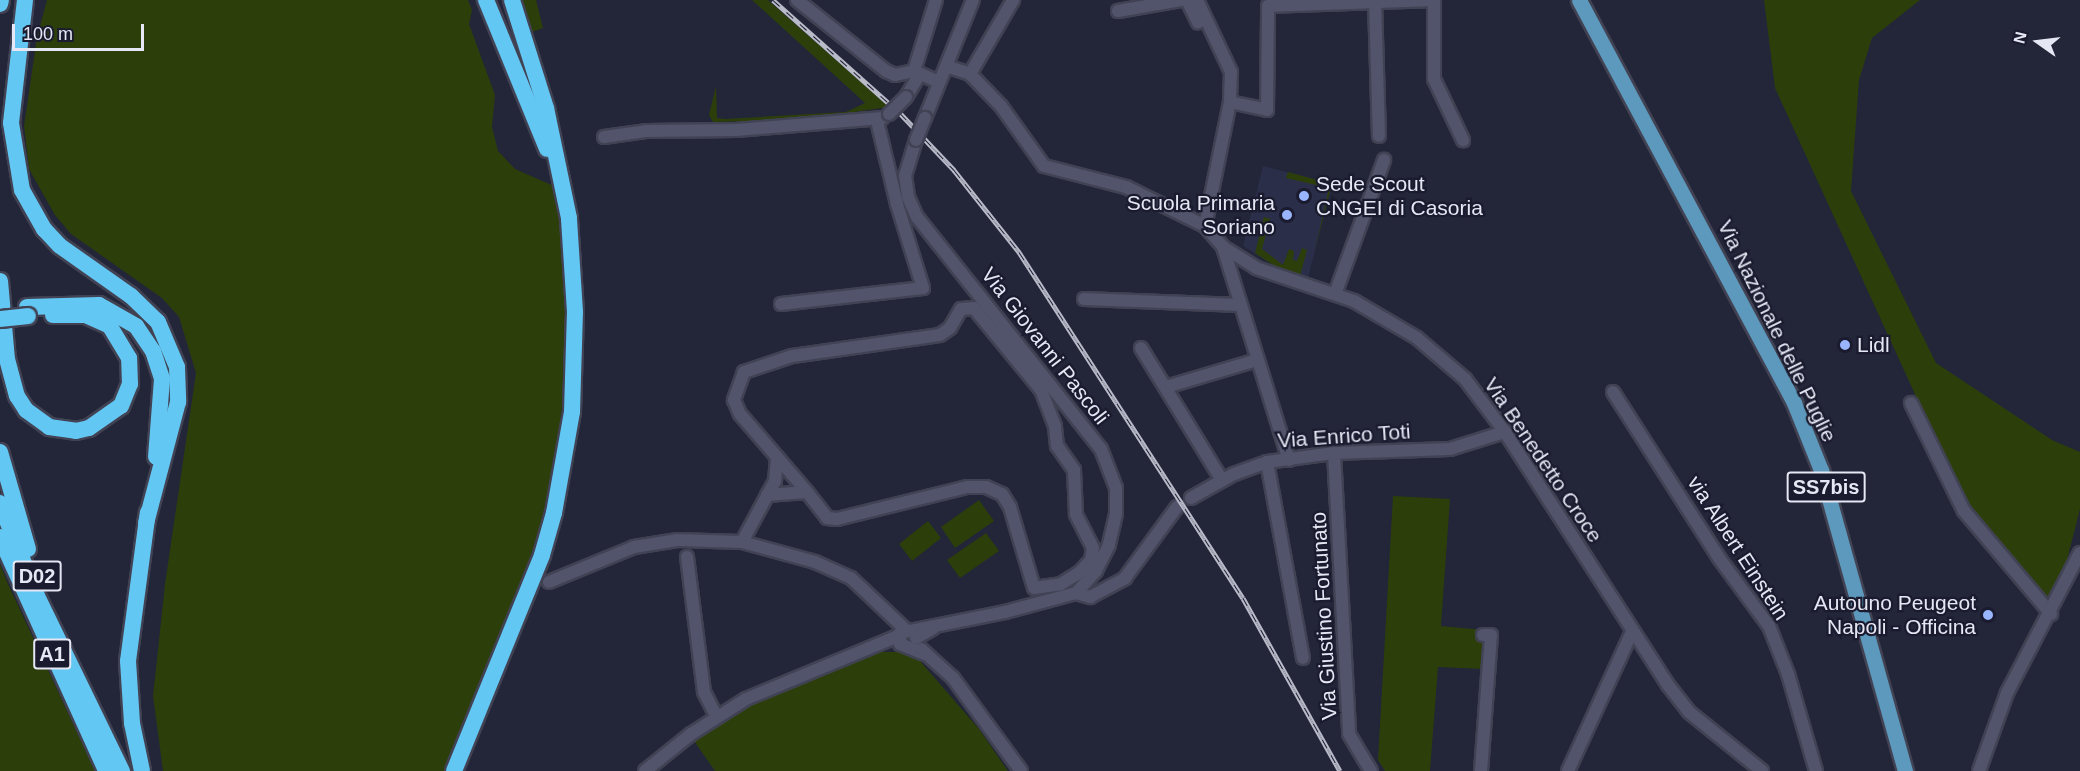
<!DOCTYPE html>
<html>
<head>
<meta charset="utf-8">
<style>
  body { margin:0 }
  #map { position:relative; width:2080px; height:771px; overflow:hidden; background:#232539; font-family:Arial,sans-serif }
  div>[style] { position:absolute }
  .built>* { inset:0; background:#2b2e48 }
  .green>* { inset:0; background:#2c3f0b }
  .roads { filter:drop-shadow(2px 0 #414253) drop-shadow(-2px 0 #414253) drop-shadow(0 2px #414253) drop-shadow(0 -2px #414253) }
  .minor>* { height:12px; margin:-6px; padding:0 6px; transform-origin:6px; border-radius:6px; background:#51546b }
  .major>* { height:15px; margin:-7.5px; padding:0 7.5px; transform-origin:7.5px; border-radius:7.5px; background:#5c99bd }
  .highway>* { height:16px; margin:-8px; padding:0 8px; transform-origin:8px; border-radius:8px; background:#63c7f3 }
  .rail>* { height:5px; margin-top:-2.5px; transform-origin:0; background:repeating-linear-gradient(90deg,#1a1b2f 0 9px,#b9bbc9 0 18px); box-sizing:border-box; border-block:2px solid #b9bbc9 }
  .bridges { filter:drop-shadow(2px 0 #414253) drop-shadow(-2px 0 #414253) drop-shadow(0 2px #414253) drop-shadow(0 -2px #414253) }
  .minor-bridge>* { height:12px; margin:-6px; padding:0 6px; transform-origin:6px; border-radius:6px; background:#51546b }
  .highway-bridge>* { height:16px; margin:-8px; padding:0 8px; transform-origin:8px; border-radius:8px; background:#63c7f3 }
  .dots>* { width:16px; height:16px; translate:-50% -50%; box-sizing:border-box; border:3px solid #1a1b2f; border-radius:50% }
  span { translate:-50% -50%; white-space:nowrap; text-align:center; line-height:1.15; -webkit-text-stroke:4.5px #1a1b2f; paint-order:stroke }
  .shield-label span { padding:2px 4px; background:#1a1b2f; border:2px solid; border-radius:4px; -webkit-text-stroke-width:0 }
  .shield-label { font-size:20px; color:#e5e7f4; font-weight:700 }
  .poi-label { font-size:21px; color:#e5e7f4 }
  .left { translate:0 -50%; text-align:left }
  .right { translate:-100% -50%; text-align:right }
  .street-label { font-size:21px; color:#e5e7f4 }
  .north { position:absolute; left:2008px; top:12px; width:60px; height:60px; -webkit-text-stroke:4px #1a1b2f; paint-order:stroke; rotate:284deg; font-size:16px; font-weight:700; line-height:24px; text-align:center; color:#e5e7f4 }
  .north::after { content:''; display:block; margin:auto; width:21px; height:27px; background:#e5e7f4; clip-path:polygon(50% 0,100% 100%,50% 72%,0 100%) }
  .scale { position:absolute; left:12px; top:24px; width:132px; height:27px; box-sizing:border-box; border:3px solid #e5e7f4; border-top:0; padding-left:8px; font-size:18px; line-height:21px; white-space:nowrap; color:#e5e7f4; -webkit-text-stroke:4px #1a1b2f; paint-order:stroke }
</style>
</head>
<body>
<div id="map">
  <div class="built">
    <i style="clip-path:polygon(1263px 166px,1332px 184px,1308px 278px,1282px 271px,1243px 246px)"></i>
  </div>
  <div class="green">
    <i style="clip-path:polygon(47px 0,468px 0,472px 10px,469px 24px,495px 95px,492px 127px,498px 151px,515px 169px,554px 186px,564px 251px,568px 360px,553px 478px,526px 581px,445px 771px,163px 771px,153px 696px,165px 584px,196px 373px,179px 317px,162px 298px,71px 234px,55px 215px,29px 169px,24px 126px,37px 37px)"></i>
    <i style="clip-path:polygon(520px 0,536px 0,543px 28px,532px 32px)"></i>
    <i style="clip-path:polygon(752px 0,768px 0,889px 107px,797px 120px,713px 122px,709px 115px,716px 86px,717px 118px,725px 119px,846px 112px,865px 103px)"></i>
    <i style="clip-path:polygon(1764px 0,1920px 0,1872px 38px,1859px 80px,1851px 191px,1936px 363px,2052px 440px,2080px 452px,2080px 509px,2064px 572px,2049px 597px,2037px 592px,1965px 506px,1934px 449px,1914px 392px,1775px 88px)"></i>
    <i style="clip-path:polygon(1288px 172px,1332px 184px,1315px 250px,1329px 188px,1286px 178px)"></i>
    <i style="clip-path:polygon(1264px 217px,1270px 219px,1262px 249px,1283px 265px,1289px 249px,1294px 251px,1293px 260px,1297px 261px,1302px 248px,1307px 250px,1300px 276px,1282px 271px,1255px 253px)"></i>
    <i style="clip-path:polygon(1393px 496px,1450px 499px,1441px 626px,1484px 630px,1482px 641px,1486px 642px,1484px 669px,1438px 667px,1430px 771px,1385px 771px,1378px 760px)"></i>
    <i style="clip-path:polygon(979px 500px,994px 521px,955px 548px,941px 527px)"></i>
    <i style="clip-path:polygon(928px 521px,941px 538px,912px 561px,899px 544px)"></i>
    <i style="clip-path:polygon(986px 533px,999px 551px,960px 578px,947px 560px)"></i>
    <i style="clip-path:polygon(0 564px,8px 584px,95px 771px,0 771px)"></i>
    <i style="clip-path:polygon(880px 652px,898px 652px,920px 661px,979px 729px,1008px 771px,715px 771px,692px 738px,749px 703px)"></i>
  </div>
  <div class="roads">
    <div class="minor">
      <i style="left:797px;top:0;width:114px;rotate:38.6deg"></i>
      <i style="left:886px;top:71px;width:10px;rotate:24deg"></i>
      <i style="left:895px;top:75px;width:19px;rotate:-12deg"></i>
      <i style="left:1187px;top:0;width:25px;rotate:64deg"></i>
      <i style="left:1197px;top:0;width:80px;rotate:64.7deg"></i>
      <i style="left:1231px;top:72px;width:30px;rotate:92deg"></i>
      <i style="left:1230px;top:102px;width:126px;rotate:101.4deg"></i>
      <i style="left:1375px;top:2px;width:134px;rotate:88.3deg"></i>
      <i style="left:1118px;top:11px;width:64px;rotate:-9.9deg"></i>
      <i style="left:946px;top:66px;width:25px;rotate:18deg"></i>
      <i style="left:970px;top:74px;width:45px;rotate:45.9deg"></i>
      <i style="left:1001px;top:106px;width:74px;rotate:54.4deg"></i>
      <i style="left:1044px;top:166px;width:85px;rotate:14.4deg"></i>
      <i style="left:1126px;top:187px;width:88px;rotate:26.3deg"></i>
      <i style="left:1205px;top:226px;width:28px;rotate:49deg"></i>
      <i style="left:1223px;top:247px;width:39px;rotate:32deg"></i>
      <i style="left:1256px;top:268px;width:103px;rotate:18.6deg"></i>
      <i style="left:1354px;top:301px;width:73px;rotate:30.4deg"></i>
      <i style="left:1417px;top:338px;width:63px;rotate:40.5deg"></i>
      <i style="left:1465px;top:379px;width:66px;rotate:53deg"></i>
      <i style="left:1505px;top:432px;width:301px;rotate:57.2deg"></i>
      <i style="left:1668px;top:685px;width:34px;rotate:52deg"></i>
      <i style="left:1689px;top:712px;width:94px;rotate:38.9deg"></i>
      <i style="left:914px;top:71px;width:74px;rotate:-72.8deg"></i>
      <i style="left:914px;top:71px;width:27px;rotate:24deg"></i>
      <i style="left:970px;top:74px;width:86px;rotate:-59.8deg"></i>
      <i style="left:906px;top:97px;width:27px;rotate:-59deg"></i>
      <i style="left:1230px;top:102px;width:38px;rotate:12deg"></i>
      <i style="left:1267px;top:110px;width:104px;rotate:-89.4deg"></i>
      <i style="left:1268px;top:6px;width:166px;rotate:-2.1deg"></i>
      <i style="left:1434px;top:0;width:79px;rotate:90deg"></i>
      <i style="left:1434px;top:79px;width:68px;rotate:64.6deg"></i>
      <i style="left:925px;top:118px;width:127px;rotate:-67.9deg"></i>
      <i style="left:604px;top:137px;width:42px;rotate:-8.1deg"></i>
      <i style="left:646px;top:131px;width:90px;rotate:-0.6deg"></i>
      <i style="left:736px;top:130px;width:147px;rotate:-4.7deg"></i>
      <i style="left:916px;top:140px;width:37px;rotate:107deg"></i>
      <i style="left:905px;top:175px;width:22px;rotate:82deg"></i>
      <i style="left:908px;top:197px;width:22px;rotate:66deg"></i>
      <i style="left:917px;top:217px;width:296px;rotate:51.6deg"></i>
      <i style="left:1101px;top:449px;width:42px;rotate:69deg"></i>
      <i style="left:1116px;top:488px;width:26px;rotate:90deg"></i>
      <i style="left:1116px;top:514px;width:32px;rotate:103deg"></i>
      <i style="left:1109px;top:545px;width:29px;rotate:117deg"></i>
      <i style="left:1096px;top:571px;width:30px;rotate:132deg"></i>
      <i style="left:1076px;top:593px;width:73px;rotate:165deg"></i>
      <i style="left:1005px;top:612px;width:107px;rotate:168.7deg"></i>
      <i style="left:900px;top:633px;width:11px;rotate:90deg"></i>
      <i style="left:900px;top:644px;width:27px;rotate:22deg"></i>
      <i style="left:1223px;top:247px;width:223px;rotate:72.8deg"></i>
      <i style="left:1335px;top:294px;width:143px;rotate:-69.9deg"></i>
      <i style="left:1084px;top:299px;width:156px;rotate:2.2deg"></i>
      <i style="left:781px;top:304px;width:143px;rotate:-6.4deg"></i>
      <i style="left:923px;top:288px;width:88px;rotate:-107.2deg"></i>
      <i style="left:897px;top:204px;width:85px;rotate:-103.5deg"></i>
      <i style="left:1141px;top:348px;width:155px;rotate:58.5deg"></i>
      <i style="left:1166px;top:387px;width:95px;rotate:-16.5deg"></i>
      <i style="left:1613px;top:392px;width:197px;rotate:57.4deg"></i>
      <i style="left:1719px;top:558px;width:84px;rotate:53.7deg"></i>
      <i style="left:1769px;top:626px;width:52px;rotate:68.4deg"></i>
      <i style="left:1788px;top:674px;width:101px;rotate:73.9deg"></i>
      <i style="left:1911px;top:403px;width:120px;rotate:63.9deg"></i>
      <i style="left:1964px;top:511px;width:135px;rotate:49.8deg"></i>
      <i style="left:1334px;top:453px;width:281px;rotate:86.9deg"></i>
      <i style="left:1349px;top:734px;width:43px;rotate:59.3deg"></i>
      <i style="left:1267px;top:462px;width:199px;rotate:79.6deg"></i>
      <i style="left:767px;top:495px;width:40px;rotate:-4.3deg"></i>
      <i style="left:807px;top:492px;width:33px;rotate:52deg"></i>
      <i style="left:827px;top:518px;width:10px;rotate:6deg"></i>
      <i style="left:837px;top:519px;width:134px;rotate:-13.8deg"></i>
      <i style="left:967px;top:487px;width:19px"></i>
      <i style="left:986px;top:487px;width:17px;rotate:24deg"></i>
      <i style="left:1002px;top:494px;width:15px;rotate:58deg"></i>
      <i style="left:1010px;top:507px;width:84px;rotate:73.5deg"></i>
      <i style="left:1034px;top:588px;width:27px;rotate:-8deg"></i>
      <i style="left:1061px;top:584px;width:22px;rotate:-32deg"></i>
      <i style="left:1080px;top:572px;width:16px;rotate:-47deg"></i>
      <i style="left:1091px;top:560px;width:12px;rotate:-81deg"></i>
      <i style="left:1093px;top:548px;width:38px;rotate:-117deg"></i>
      <i style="left:1076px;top:514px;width:44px;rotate:-92.6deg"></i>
      <i style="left:1074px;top:470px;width:29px;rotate:-125deg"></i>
      <i style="left:1057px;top:446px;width:20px;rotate:-96deg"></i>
      <i style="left:1055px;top:426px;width:39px;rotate:-111deg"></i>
      <i style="left:1041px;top:390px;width:106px;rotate:-129.3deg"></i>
      <i style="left:974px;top:308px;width:13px;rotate:176deg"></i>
      <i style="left:961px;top:309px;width:22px;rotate:120deg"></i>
      <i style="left:950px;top:328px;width:12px;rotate:145deg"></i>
      <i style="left:940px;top:335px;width:149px;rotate:171.9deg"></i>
      <i style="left:792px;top:356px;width:51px;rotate:161.6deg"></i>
      <i style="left:744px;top:372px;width:30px;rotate:110deg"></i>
      <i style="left:734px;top:400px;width:15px;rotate:67deg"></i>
      <i style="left:740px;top:414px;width:103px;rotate:49.3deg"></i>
      <i style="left:1191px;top:498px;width:49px;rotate:-29.2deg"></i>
      <i style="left:1234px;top:474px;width:35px;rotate:-20deg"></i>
      <i style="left:1267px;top:462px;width:68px;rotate:-7.7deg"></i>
      <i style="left:1334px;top:453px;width:116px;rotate:-2deg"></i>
      <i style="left:1450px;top:449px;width:58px;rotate:-17.2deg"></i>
      <i style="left:742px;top:542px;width:69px;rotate:-61.6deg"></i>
      <i style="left:775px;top:481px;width:24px;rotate:-85deg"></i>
      <i style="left:687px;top:557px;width:136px;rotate:82.8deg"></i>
      <i style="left:704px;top:692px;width:28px;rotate:63deg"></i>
      <i style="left:549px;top:582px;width:92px;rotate:-22.4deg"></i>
      <i style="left:634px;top:547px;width:44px;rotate:-9.2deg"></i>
      <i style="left:677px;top:540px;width:65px;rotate:1.8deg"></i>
      <i style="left:742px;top:542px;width:76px;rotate:15.3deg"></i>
      <i style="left:815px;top:562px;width:39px;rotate:24deg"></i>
      <i style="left:851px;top:578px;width:74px;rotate:43.4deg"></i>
      <i style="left:1076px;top:593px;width:15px;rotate:16deg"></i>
      <i style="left:1090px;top:597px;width:40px;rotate:-28deg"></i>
      <i style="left:1125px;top:578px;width:88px;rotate:-53.8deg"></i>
      <i style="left:916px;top:638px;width:20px;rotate:-30deg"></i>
      <i style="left:921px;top:649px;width:43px;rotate:42.2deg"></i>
      <i style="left:953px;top:678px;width:115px;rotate:53.8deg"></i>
      <i style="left:645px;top:771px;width:59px;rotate:-38.8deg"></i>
      <i style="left:691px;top:734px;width:65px;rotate:-32.5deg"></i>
      <i style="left:746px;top:699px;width:165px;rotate:-22.5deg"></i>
      <i style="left:1481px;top:771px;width:136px;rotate:-85.8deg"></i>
      <i style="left:1491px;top:635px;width:8px;rotate:180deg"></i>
      <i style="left:1568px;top:771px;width:153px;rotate:-65.3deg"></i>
      <i style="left:1979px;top:771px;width:83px;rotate:-70.3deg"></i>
      <i style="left:2007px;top:693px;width:158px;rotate:-62.5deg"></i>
    </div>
    <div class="major">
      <i style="left:1579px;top:0;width:457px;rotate:61.9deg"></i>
      <i style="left:1794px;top:403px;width:72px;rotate:68.1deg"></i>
      <i style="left:1821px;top:470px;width:313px;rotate:74.4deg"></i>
    </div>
    <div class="highway">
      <i style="left:25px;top:0;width:124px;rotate:96.5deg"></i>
      <i style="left:11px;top:123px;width:68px;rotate:80.7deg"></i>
      <i style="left:22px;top:190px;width:45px;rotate:60.6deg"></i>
      <i style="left:44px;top:229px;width:23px;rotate:47deg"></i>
      <i style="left:60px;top:246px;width:87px;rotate:35.2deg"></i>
      <i style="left:131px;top:296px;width:37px;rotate:44deg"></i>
      <i style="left:158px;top:322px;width:49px;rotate:67.1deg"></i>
      <i style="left:177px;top:367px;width:35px;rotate:88deg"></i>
      <i style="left:178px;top:402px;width:125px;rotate:104.8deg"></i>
      <i style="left:486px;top:0;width:161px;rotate:67.7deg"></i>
      <i style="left:0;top:4px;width:4px;rotate:-76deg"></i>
      <i style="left:0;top:281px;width:78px;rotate:84.9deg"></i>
      <i style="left:7px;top:359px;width:38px;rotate:75deg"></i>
      <i style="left:17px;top:396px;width:17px;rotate:57deg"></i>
      <i style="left:26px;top:410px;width:29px;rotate:36deg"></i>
      <i style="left:49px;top:427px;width:27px;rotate:8deg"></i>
      <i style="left:76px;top:431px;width:13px;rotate:-13deg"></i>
      <i style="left:89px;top:428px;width:39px;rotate:-35deg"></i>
      <i style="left:121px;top:406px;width:24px;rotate:-68deg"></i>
      <i style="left:130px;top:384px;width:26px;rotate:-92deg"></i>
      <i style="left:129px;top:358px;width:37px;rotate:-121deg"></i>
      <i style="left:110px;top:326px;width:27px;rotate:-156deg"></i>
      <i style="left:85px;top:315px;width:32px;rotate:180deg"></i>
      <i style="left:27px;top:307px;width:72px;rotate:-1.6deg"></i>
      <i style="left:99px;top:305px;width:43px;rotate:29.6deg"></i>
      <i style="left:136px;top:326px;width:30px;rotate:56deg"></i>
      <i style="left:153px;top:351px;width:29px;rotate:72deg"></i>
      <i style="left:162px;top:379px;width:78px;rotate:94.4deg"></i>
      <i style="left:0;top:452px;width:101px;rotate:73.9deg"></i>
      <i style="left:0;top:503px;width:100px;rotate:68.3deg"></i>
      <i style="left:37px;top:596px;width:195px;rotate:64.1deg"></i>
      <i style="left:0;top:537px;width:257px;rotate:65.6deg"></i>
      <i style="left:142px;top:771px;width:49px;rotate:-101.8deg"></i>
      <i style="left:132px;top:723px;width:62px;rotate:-93.7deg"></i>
      <i style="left:128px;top:661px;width:150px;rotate:-82.4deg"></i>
      <i style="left:454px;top:771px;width:233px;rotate:-67.8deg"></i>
      <i style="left:542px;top:555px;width:44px;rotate:-74.1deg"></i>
      <i style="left:554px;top:513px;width:103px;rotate:-79.9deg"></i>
      <i style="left:572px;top:412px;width:100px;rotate:-88.3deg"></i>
      <i style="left:575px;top:312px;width:94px;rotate:-93.7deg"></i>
      <i style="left:569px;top:218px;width:112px;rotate:-101.8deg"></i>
      <i style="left:546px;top:108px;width:113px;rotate:-107.5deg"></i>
    </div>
  </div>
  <div class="rail">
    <i style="left:773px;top:0;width:170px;rotate:41.7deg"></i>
    <i style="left:900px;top:113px;width:79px;rotate:46.5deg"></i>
    <i style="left:954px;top:170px;width:105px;rotate:51.6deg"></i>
    <i style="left:1019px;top:252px;width:412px;rotate:57.1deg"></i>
    <i style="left:1243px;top:598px;width:198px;rotate:60.7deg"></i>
  </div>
  <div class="bridges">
    <div class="minor-bridge">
      <i style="left:889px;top:114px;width:24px;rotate:-45deg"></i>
      <i style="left:916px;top:140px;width:24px;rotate:-68deg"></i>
    </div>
    <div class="highway-bridge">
      <i style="left:0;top:319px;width:28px;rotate:-6deg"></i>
    </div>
  </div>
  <div class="dots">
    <i style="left:1304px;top:196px;background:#98b5fd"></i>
    <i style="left:1287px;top:215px;background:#98b5fd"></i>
    <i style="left:1845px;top:345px;background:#98b5fd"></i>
    <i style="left:1988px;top:615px;background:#98b5fd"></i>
  </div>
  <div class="shield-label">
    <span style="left:1826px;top:487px">SS7bis</span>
    <span style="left:37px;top:576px">D02</span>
    <span style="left:52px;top:654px">A1</span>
  </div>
  <div class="poi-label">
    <span class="left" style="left:1316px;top:196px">Sede Scout<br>CNGEI di Casoria</span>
    <span class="right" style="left:1275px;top:215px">Scuola Primaria<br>Soriano</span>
    <span class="left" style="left:1857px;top:345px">Lidl</span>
    <span class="right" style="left:1976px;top:615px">Autouno Peugeot<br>Napoli - Officina</span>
  </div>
  <div class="street-label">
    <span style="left:1777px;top:331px;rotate:64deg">Via Nazionale delle Puglie</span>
    <span style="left:1045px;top:346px;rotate:52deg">Via Giovanni Pascoli</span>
    <span style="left:1344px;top:436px;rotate:-4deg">Via Enrico Toti</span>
    <span style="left:1543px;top:460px;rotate:56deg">Via Benedetto Croce</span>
    <span style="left:1738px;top:548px;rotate:57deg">via Albert Einstein</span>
    <span style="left:1324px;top:616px;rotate:-93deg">Via Giustino Fortunato</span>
  </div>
  <div class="north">N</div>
  <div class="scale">100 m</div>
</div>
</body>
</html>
